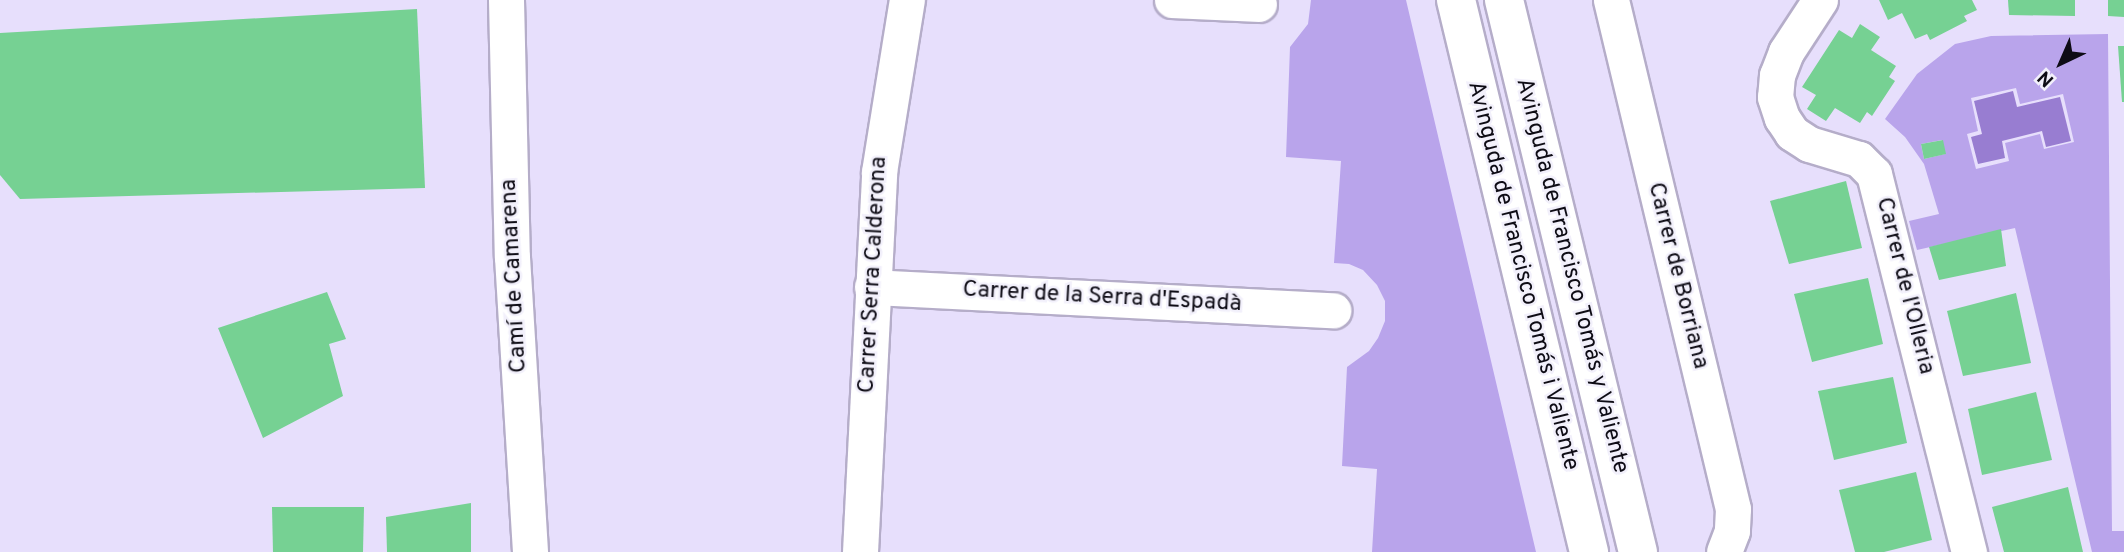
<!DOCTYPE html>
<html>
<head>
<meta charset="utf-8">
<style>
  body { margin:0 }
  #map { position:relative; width:2124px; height:552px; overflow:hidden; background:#e7dffc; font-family:Overpass,sans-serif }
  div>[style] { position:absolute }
  .green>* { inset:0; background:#b9a4eb }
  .water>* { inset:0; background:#987dd1 }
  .building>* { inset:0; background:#76d193 }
  .roads { filter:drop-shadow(2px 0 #b5adc9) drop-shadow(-2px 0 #b5adc9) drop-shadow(0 2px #b5adc9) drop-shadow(0 -2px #b5adc9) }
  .minor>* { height:35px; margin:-17.5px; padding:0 17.5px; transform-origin:17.5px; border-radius:17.5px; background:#fff }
  .secondary>* { height:38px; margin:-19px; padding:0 19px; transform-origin:19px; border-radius:19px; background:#fff }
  span { translate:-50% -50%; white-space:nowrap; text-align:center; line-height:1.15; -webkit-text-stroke:5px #f2f0fb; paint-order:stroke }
  .street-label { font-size:23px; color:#0e0c15 }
  .north { position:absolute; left:2026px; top:28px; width:70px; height:70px; -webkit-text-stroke:5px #f2f0fb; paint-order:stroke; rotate:224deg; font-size:19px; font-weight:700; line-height:28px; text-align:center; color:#0e0c15 }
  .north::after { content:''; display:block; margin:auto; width:24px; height:32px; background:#0e0c15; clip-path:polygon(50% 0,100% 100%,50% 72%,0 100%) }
</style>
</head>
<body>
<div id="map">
  <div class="green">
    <i style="clip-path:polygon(1311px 0,1406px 0,1536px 552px,1372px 552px,1377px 469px,1342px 466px,1347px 367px,1369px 351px,1378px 338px,1385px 321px,1385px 301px,1377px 285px,1363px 270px,1349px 264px,1334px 263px,1341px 161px,1286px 157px,1290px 47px,1308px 24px)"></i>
    <i style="clip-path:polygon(evenodd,2108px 34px,2112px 531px,2124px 531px,2124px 552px,2092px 552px,2015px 228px,1917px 250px,1909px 221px,1939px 214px,1924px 164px,1905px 137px,1885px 119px,1917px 74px,1955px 44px,1991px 36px,2108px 34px,2016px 88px,2020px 104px,2063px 94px,2074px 142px,2044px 149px,2040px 134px,2005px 143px,2009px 161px,1976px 169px,1967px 134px,1978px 131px,1971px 98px,2016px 88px,2108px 34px,1942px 140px,1945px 154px,1924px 159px,1921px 144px,1942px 140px)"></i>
  </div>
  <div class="water">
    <i style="clip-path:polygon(2013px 91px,2017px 107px,2060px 97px,2071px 141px,2046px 147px,2042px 131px,2002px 141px,2005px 158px,1978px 164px,1971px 137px,1982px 134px,1974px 101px)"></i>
  </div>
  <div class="building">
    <i style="clip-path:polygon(1879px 0,1972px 0,1977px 10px,1964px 16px,1967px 21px,1930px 40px,1927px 34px,1915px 39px,1902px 13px,1888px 20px)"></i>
    <i style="clip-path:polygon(2008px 0,2075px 0,2075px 16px,2009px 15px)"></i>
    <i style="clip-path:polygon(2108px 0,2124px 0,2124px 17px,2108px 16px)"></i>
    <i style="clip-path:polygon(417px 9px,425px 188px,20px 199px,0 175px,0 33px)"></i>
    <i style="clip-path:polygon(1860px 24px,1880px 37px,1871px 50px,1896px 66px,1889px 77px,1895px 81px,1872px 116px,1867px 112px,1860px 123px,1835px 108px,1826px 121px,1807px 109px,1816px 95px,1802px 87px,1839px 30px,1852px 38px)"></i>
    <i style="clip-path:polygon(2118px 46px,2124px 46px,2124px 102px,2122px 102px)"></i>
    <i style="clip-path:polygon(1943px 140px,1946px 154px,1924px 159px,1921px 144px)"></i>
    <i style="clip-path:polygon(1846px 181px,1862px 248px,1789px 264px,1770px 201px)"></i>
    <i style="clip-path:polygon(2001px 229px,2006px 266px,1939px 280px,1929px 247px)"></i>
    <i style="clip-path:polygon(1868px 278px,1883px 344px,1812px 362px,1794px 294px)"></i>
    <i style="clip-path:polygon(327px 292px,346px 339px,329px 344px,343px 396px,263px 438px,218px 328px)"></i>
    <i style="clip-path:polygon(2016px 293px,2031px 363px,1963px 376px,1947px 311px)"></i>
    <i style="clip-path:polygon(1893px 377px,1907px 443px,1834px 460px,1818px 391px)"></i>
    <i style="clip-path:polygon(2036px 392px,2052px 460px,1982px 475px,1968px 409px)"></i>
    <i style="clip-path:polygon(1916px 472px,1932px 540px,1884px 552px,1855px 552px,1839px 490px)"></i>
    <i style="clip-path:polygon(2068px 487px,2083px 552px,2004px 552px,1992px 507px)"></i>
    <i style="clip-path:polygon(471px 503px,471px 552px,387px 552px,386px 517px)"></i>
    <i style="clip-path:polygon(272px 507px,364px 507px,363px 552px,273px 552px)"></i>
  </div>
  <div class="roads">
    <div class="minor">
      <i style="left:506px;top:0;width:257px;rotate:88.7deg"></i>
      <i style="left:512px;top:257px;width:296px;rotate:86.5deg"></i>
      <i style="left:1172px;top:0;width:87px;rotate:2.6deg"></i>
      <i style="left:1611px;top:0;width:523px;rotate:76.52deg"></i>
      <i style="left:1733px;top:509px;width:22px;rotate:93deg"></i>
      <i style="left:1732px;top:531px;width:22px;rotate:111deg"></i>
      <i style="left:1820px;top:0;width:62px;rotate:123.2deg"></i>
      <i style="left:1786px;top:52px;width:25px;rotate:111deg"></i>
      <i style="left:1777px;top:75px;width:22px;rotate:95deg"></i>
      <i style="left:1775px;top:97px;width:22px;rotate:72deg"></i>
      <i style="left:1782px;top:118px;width:18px;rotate:56deg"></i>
      <i style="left:1792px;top:133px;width:20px;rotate:33deg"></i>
      <i style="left:1809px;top:144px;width:52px;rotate:16.7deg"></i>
      <i style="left:1859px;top:159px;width:21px;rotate:45deg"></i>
      <i style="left:1874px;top:174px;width:390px;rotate:75.9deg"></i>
      <i style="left:872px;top:287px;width:462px;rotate:2.9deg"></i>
      <i style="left:860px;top:552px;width:380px;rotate:-87.1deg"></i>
      <i style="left:879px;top:172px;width:174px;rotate:-80.8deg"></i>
    </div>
    <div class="secondary">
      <i style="left:1456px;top:0;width:568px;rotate:76.45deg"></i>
      <i style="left:1504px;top:0;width:568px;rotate:76.36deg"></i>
    </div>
  </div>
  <div class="street-label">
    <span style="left:874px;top:275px;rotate:-87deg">Carrer Serra Calderona</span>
    <span style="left:515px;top:276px;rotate:-93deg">Camí de Camarena</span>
    <span style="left:1522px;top:276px;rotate:76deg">Avinguda de Francisco Tomás i Valiente</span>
    <span style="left:1571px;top:276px;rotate:76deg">Avinguda de Francisco Tomás y Valiente</span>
    <span style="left:1677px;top:276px;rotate:76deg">Carrer de Borriana</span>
    <span style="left:1904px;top:286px;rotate:76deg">Carrer de l'Olleria</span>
    <span style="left:1102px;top:298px;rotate:3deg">Carrer de la Serra d'Espadà</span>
  </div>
  <div class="north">N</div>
</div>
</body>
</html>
